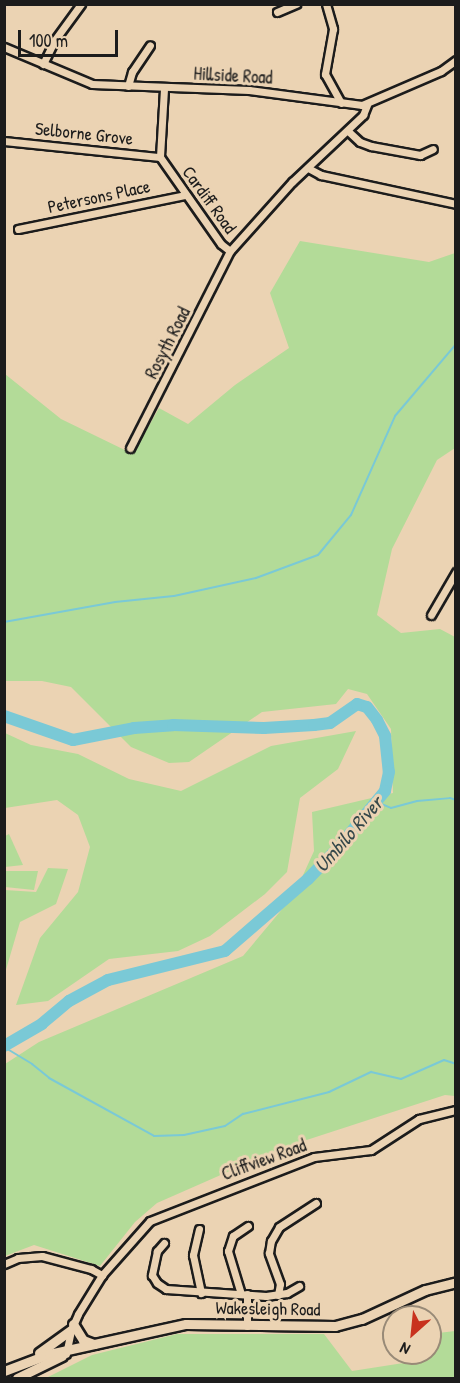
<!DOCTYPE html>
<html>
<head>
<meta charset="utf-8">
<style>
  body { margin:0 }
  #map { position:relative; width:460px; height:1383px; overflow:hidden; background:#ebd3b3; font-family:"Patrick Hand",sans-serif }
  div>[style] { position:absolute }
  .green>* { inset:0; background:#b3db98 }
  .stream>* { height:2px; margin:-1px; padding:0 1px; transform-origin:1px; border-radius:1px; background:#7ac9d6 }
  .river>* { height:12px; margin:-6px; padding:0 6px; transform-origin:6px; border-radius:6px; background:#7ac9d6 }
  .roads { filter:drop-shadow(2px 0 #1c1c1c) drop-shadow(-2px 0 #1c1c1c) drop-shadow(0 2px #1c1c1c) drop-shadow(0 -2px #1c1c1c) }
  .minor>* { height:7px; margin:-3.5px; padding:0 3.5px; transform-origin:3.5px; border-radius:3.5px; background:#ebd3b3 }
  .secondary>* { height:9px; margin:-4.5px; padding:0 4.5px; transform-origin:4.5px; border-radius:4.5px; background:#ebd3b3 }
  span { translate:-50% -50%; white-space:nowrap; text-align:center; line-height:1.15; -webkit-text-stroke:6px #ebd3b3; paint-order:stroke }
  .street-label { font-size:18px; color:#1c1c1c }
  .water-label { font-size:20px; color:#34474a; font-style:italic }
  .frame { position:absolute; inset:0; border:6px solid #1c1c1c; pointer-events:none }
  .north { position:absolute; left:382px; top:1305px; width:60px; height:60px; box-sizing:border-box; background:#ebd3b3; border:2px solid #988a77; border-radius:50%; rotate:207deg; font-size:16px; font-weight:700; line-height:24px; text-align:center; color:#1c1c1c }
  .north::after { content:''; display:block; margin:auto; width:21px; height:27px; background:#c8321e; clip-path:polygon(50% 0,100% 100%,50% 72%,0 100%) }
  .scale { position:absolute; left:18px; top:30px; width:100px; height:27px; box-sizing:border-box; border:3px solid #1c1c1c; border-top:0; padding-left:8px; font-size:18px; line-height:21px; white-space:nowrap; color:#1c1c1c; -webkit-text-stroke:4px #ebd3b3; paint-order:stroke }
</style>
</head>
<body>
<div id="map">
  <div class="green">
    <i style="clip-path:polygon(300px 241px,429px 262px,455px 253px,455px 448px,437px 460px,392px 549px,377px 615px,401px 633px,440px 629px,455px 637px,455px 1096px,445px 1095px,282px 1148px,157px 1203px,135px 1222px,100px 1266px,34px 1245px,5px 1256px,5px 1064px,39px 1042px,243px 956px,294px 895px,314px 851px,312px 812px,393px 793px,391px 729px,367px 694px,348px 689px,336px 704px,262px 712px,189px 762px,169px 763px,131px 747px,71px 687px,42px 681px,5px 681px,5px 374px,61px 419px,133px 454px,159px 408px,188px 424px,235px 385px,289px 348px,270px 293px)"></i>
    <i style="clip-path:polygon(356px 731px,338px 769px,300px 798px,287px 872px,265px 894px,210px 936px,178px 951px,109px 959px,48px 1001px,16px 1005px,40px 938px,78px 892px,90px 847px,78px 815px,57px 800px,5px 808px,5px 733px,31px 745px,78px 754px,129px 779px,181px 791px,271px 746px)"></i>
    <i style="clip-path:polygon(9px 834px,23px 865px,5px 867px,5px 836px)"></i>
    <i style="clip-path:polygon(48px 868px,68px 869px,56px 904px,20px 922px,5px 973px,5px 890px,36px 892px)"></i>
    <i style="clip-path:polygon(5px 871px,38px 871px,34px 890px,5px 887px)"></i>
    <i style="clip-path:polygon(455px 1331px,455px 1378px,46px 1378px,92px 1355px,177px 1334px,324px 1334px,352px 1371px,410px 1362px,413px 1353px,430px 1353px,430px 1334px)"></i>
  </div>
  <div class="stream">
    <i style="left:4px;top:622px;width:113px;rotate:-10.2deg"></i>
    <i style="left:115px;top:602px;width:59px;rotate:-5.8deg"></i>
    <i style="left:174px;top:596px;width:84px;rotate:-12.4deg"></i>
    <i style="left:256px;top:578px;width:66px;rotate:-20.4deg"></i>
    <i style="left:318px;top:555px;width:52px;rotate:-50.5deg"></i>
    <i style="left:351px;top:515px;width:108px;rotate:-66deg"></i>
    <i style="left:395px;top:416px;width:94px;rotate:-49.7deg"></i>
    <i style="left:377px;top:802px;width:15px;rotate:23deg"></i>
    <i style="left:391px;top:808px;width:27px;rotate:-15deg"></i>
    <i style="left:417px;top:801px;width:33px;rotate:-5deg"></i>
    <i style="left:450px;top:798px;width:6px;rotate:18deg"></i>
    <i style="left:4px;top:1047px;width:33px;rotate:31deg"></i>
    <i style="left:32px;top:1064px;width:22px;rotate:39deg"></i>
    <i style="left:49px;top:1078px;width:120px;rotate:28.9deg"></i>
    <i style="left:154px;top:1136px;width:30px;rotate:-2deg"></i>
    <i style="left:184px;top:1135px;width:42px;rotate:-12.4deg"></i>
    <i style="left:225px;top:1126px;width:22px;rotate:-34deg"></i>
    <i style="left:243px;top:1114px;width:89px;rotate:-14.3deg"></i>
    <i style="left:329px;top:1092px;width:47px;rotate:-25.5deg"></i>
    <i style="left:371px;top:1072px;width:31px;rotate:13deg"></i>
    <i style="left:401px;top:1079px;width:47px;rotate:-23.8deg"></i>
    <i style="left:444px;top:1060px;width:13px;rotate:18deg"></i>
  </div>
  <div class="river">
    <i style="left:4px;top:716px;width:73px;rotate:19.2deg"></i>
    <i style="left:73px;top:740px;width:62px;rotate:-11.1deg"></i>
    <i style="left:134px;top:728px;width:39px;rotate:-4deg"></i>
    <i style="left:173px;top:725px;width:91px;rotate:1.9deg"></i>
    <i style="left:264px;top:728px;width:50px;rotate:-3.4deg"></i>
    <i style="left:314px;top:725px;width:16px;rotate:-7deg"></i>
    <i style="left:330px;top:723px;width:33px;rotate:-35deg"></i>
    <i style="left:357px;top:704px;width:10px;rotate:17deg"></i>
    <i style="left:367px;top:707px;width:16px;rotate:52deg"></i>
    <i style="left:377px;top:720px;width:18px;rotate:63deg"></i>
    <i style="left:385px;top:736px;width:36px;rotate:84deg"></i>
    <i style="left:389px;top:772px;width:19px;rotate:102deg"></i>
    <i style="left:385px;top:791px;width:75px;rotate:129.6deg"></i>
    <i style="left:337px;top:849px;width:42px;rotate:134deg"></i>
    <i style="left:308px;top:879px;width:110px;rotate:139.1deg"></i>
    <i style="left:225px;top:951px;width:121px;rotate:166.1deg"></i>
    <i style="left:108px;top:980px;width:44px;rotate:151.7deg"></i>
    <i style="left:69px;top:1001px;width:35px;rotate:140deg"></i>
    <i style="left:42px;top:1024px;width:44px;rotate:149.9deg"></i>
  </div>
  <div class="roads">
    <div class="minor">
      <i style="left:326px;top:4px;width:26px;rotate:74deg"></i>
      <i style="left:333px;top:29px;width:46px;rotate:100.1deg"></i>
      <i style="left:325px;top:74px;width:33px;rotate:61deg"></i>
      <i style="left:277px;top:12px;width:21px;rotate:-23deg"></i>
      <i style="left:4px;top:47px;width:95px;rotate:22.8deg"></i>
      <i style="left:92px;top:84px;width:157px;rotate:2.2deg"></i>
      <i style="left:249px;top:90px;width:114px;rotate:7.6deg"></i>
      <i style="left:362px;top:105px;width:86px;rotate:-23.3deg"></i>
      <i style="left:441px;top:71px;width:19px;rotate:-36deg"></i>
      <i style="left:43px;top:64px;width:25px;rotate:-64deg"></i>
      <i style="left:54px;top:41px;width:46px;rotate:-53.9deg"></i>
      <i style="left:128px;top:86px;width:15px;rotate:-74deg"></i>
      <i style="left:132px;top:72px;width:32px;rotate:-56deg"></i>
      <i style="left:164px;top:89px;width:68px;rotate:93.4deg"></i>
      <i style="left:160px;top:157px;width:106px;rotate:55deg"></i>
      <i style="left:221px;top:244px;width:11px;rotate:38deg"></i>
      <i style="left:230px;top:251px;width:93px;rotate:-48.1deg"></i>
      <i style="left:292px;top:182px;width:98px;rotate:-43.3deg"></i>
      <i style="left:363px;top:115px;width:11px;rotate:-68deg"></i>
      <i style="left:348px;top:131px;width:16px;rotate:43deg"></i>
      <i style="left:360px;top:142px;width:12px;rotate:20deg"></i>
      <i style="left:371px;top:146px;width:50px;rotate:10.4deg"></i>
      <i style="left:420px;top:155px;width:14px;rotate:-25deg"></i>
      <i style="left:4px;top:141px;width:157px;rotate:5.9deg"></i>
      <i style="left:308px;top:168px;width:15px;rotate:28deg"></i>
      <i style="left:321px;top:175px;width:138px;rotate:12.1deg"></i>
      <i style="left:18px;top:229px;width:170px;rotate:-11.5deg"></i>
      <i style="left:130px;top:448px;width:221px;rotate:-63.1deg"></i>
      <i style="left:431px;top:615px;width:50px;rotate:-59.8deg"></i>
      <i style="left:199px;top:1229px;width:27px;rotate:103deg"></i>
      <i style="left:193px;top:1255px;width:39px;rotate:78deg"></i>
      <i style="left:164px;top:1243px;width:11px;rotate:131deg"></i>
      <i style="left:157px;top:1251px;width:25px;rotate:102deg"></i>
      <i style="left:152px;top:1275px;width:9px;rotate:58deg"></i>
      <i style="left:157px;top:1283px;width:11px;rotate:34deg"></i>
      <i style="left:166px;top:1289px;width:100px;rotate:4deg"></i>
      <i style="left:266px;top:1296px;width:21px;rotate:-8deg"></i>
      <i style="left:287px;top:1293px;width:14px;rotate:-30deg"></i>
      <i style="left:4px;top:1264px;width:15px;rotate:-23deg"></i>
      <i style="left:18px;top:1258px;width:24px;rotate:-5deg"></i>
      <i style="left:42px;top:1256px;width:51px;rotate:14.9deg"></i>
      <i style="left:91px;top:1269px;width:13px;rotate:29deg"></i>
      <i style="left:241px;top:1294px;width:45px;rotate:-106.8deg"></i>
      <i style="left:228px;top:1251px;width:16px;rotate:-72deg"></i>
      <i style="left:233px;top:1236px;width:18px;rotate:-34deg"></i>
      <i style="left:278px;top:1295px;width:11px;rotate:-80deg"></i>
      <i style="left:280px;top:1284px;width:33px;rotate:-110deg"></i>
      <i style="left:269px;top:1253px;width:12px;rotate:-81deg"></i>
      <i style="left:271px;top:1241px;width:16px;rotate:-60deg"></i>
      <i style="left:279px;top:1227px;width:44px;rotate:-33deg"></i>
      <i style="left:247px;top:1326px;width:32px;rotate:-90deg"></i>
      <i style="left:66px;top:1354px;width:25px;rotate:-78deg"></i>
      <i style="left:71px;top:1330px;width:17px;rotate:-66deg"></i>
      <i style="left:78px;top:1314px;width:46px;rotate:-58.4deg"></i>
      <i style="left:102px;top:1275px;width:72px;rotate:-48.4deg"></i>
      <i style="left:150px;top:1221px;width:176px;rotate:-21.3deg"></i>
      <i style="left:314px;top:1157px;width:57px;rotate:-7deg"></i>
      <i style="left:371px;top:1150px;width:57px;rotate:-32.9deg"></i>
      <i style="left:419px;top:1119px;width:38px;rotate:-14deg"></i>
    </div>
    <div class="secondary">
      <i style="left:73px;top:1324px;width:19px;rotate:58deg"></i>
      <i style="left:83px;top:1340px;width:12px;rotate:20deg"></i>
      <i style="left:39px;top:1353px;width:39px;rotate:-36deg"></i>
      <i style="left:4px;top:1371px;width:48px;rotate:-20.7deg"></i>
      <i style="left:49px;top:1354px;width:140px;rotate:-12.4deg"></i>
      <i style="left:186px;top:1324px;width:149px;rotate:0.8deg"></i>
      <i style="left:335px;top:1326px;width:28px;rotate:-15deg"></i>
      <i style="left:362px;top:1319px;width:69px;rotate:-24.7deg"></i>
      <i style="left:425px;top:1290px;width:32px;rotate:-14deg"></i>
      <i style="left:17px;top:1378px;width:50px;rotate:-26.1deg"></i>
    </div>
  </div>
  <div class="street-label">
    <span style="left:233px;top:76px;rotate:3deg">Hillside Road</span>
    <span style="left:84px;top:134px;rotate:6deg">Selborne Grove</span>
    <span style="left:99px;top:197px;rotate:-12deg">Petersons Place</span>
    <span style="left:209px;top:200px;rotate:54deg">Cardiff Road</span>
    <span style="left:168px;top:343px;rotate:-63deg">Rosyth Road</span>
    <span style="left:264px;top:1160px;rotate:-20deg">Cliffview Road</span>
    <span style="left:268px;top:1309px;rotate:1deg">Wakesleigh Road</span>
  </div>
  <div class="water-label">
    <span style="left:348px;top:834px;rotate:-49deg">Umbilo River</span>
  </div>
  <div class="frame"></div>
  <div class="north">N</div>
  <div class="scale">100 m</div>
</div>
</body>
</html>
